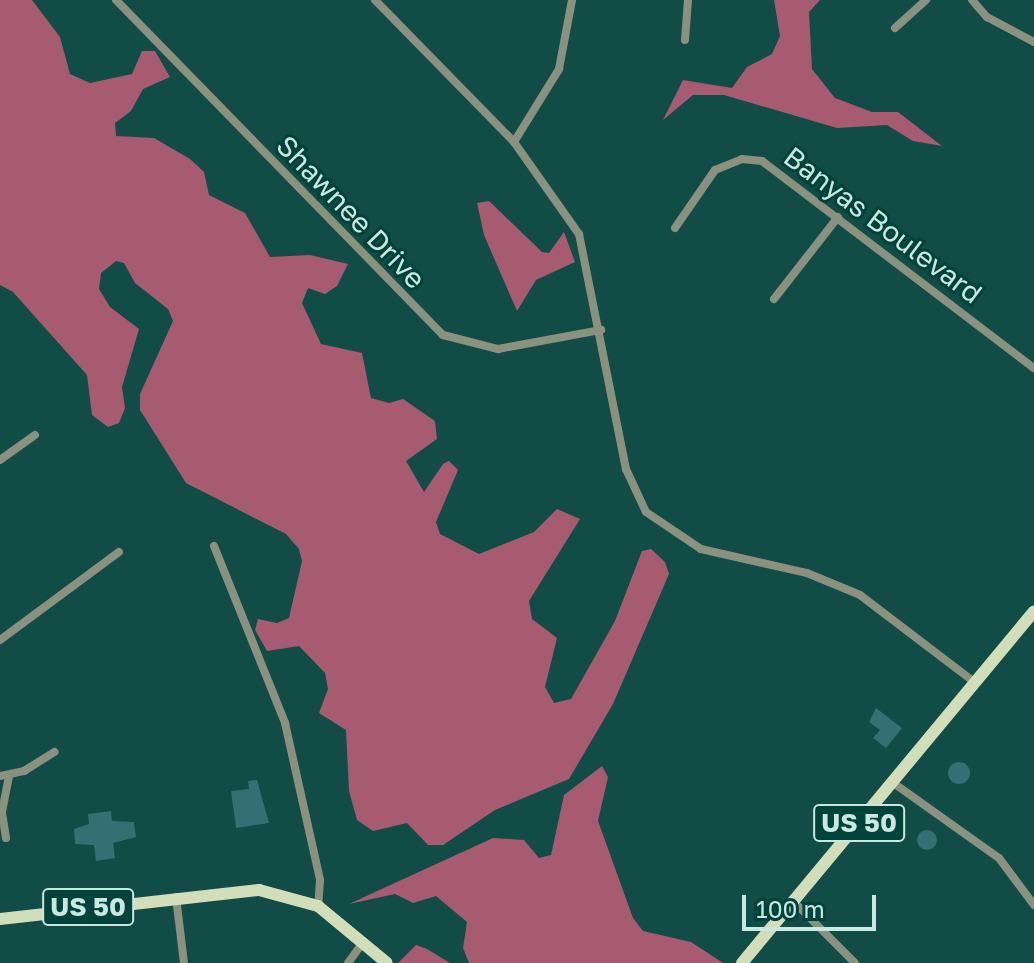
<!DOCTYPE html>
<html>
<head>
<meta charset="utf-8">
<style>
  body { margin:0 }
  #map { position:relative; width:1034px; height:963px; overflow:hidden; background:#114d46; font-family:"Golos Text",sans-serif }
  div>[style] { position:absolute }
  .forest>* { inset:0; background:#a65b70 }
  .building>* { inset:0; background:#356f74 }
  .round { border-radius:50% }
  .street>* { height:8px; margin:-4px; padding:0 4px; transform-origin:4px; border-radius:4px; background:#8b917f }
  .primary>* { height:12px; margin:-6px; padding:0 6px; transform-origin:6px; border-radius:6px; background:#d1deb9 }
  span { translate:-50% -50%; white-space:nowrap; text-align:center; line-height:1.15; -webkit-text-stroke:6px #00433b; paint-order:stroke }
  .shield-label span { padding:2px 6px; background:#00433b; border:2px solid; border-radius:6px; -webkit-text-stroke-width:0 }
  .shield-label { font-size:26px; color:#cbe7e1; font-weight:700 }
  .street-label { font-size:28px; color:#cbe7e1 }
  .scale { position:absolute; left:742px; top:895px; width:134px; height:36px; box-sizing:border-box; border:4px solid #cbe7e1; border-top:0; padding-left:10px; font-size:24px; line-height:28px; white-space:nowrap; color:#cbe7e1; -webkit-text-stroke:6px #00433b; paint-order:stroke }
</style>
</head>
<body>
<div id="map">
  <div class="forest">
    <i style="clip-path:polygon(0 0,32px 0,60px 37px,70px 74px,90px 83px,132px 74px,142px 51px,155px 51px,170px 77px,143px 89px,131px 111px,115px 123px,116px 136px,154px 138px,190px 159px,204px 172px,209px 195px,245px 213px,270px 257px,310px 255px,348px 264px,337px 286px,325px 294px,308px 288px,302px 303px,321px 344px,362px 353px,371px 398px,389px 403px,403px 399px,435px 421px,437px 439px,406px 461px,424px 492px,443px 464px,449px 461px,458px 470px,436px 522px,440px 534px,479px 554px,534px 532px,557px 509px,580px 519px,529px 601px,532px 619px,557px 638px,545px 687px,554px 703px,571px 699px,615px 621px,642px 551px,651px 549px,665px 562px,669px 574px,613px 704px,569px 779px,495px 810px,443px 845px,428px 845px,407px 823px,373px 831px,357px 820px,349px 791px,346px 730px,319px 713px,328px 689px,325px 673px,299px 646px,267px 651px,255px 630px,258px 619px,277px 623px,289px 618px,302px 561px,299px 549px,286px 534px,186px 483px,140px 410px,140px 394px,173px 321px,168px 309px,135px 283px,124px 263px,116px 261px,101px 273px,99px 289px,110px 307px,139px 329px,122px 387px,125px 408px,119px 423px,108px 427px,92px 415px,87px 375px,13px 292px,0 285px)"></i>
    <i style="clip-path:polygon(774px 0,820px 0,809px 12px,812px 69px,835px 98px,872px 112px,898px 112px,942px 146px,913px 141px,887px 125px,837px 128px,724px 95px,693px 95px,663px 120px,683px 80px,732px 88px,747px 67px,772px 54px,780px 36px)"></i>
    <i style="clip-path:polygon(489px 201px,542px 252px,549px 253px,564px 232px,575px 262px,536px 280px,517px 311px,484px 235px,477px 203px)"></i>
    <i style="clip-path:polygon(602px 766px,608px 777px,598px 821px,633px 918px,643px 931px,691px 942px,723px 963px,469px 963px,463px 948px,467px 922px,436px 896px,413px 903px,395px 894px,349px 904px,493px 838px,524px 840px,539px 858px,551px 855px,564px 795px)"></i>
    <i style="clip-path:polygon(416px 945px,427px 949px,450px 963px,398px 963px)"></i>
  </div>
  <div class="building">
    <i style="clip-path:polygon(876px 708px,902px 728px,886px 748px,873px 738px,880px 730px,869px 722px)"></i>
    <i class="round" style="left:948px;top:762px;width:22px;height:22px"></i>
    <i style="clip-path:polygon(257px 780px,269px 823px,236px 828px,231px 791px,249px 789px,248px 781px)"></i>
    <i style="clip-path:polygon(111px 811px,112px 821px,134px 822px,136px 837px,113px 843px,115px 858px,96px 861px,94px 845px,75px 844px,74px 829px,89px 824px,88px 814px)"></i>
    <i class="round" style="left:917px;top:830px;width:20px;height:20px"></i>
  </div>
  <div class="street">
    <i style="left:116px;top:0;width:468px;rotate:45.7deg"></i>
    <i style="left:443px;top:335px;width:57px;rotate:14.3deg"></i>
    <i style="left:498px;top:349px;width:105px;rotate:-10.5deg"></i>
    <i style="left:375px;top:0;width:199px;rotate:45.6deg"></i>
    <i style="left:514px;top:142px;width:113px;rotate:54.8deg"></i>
    <i style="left:579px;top:234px;width:240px;rotate:78.7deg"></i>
    <i style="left:626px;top:469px;width:47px;rotate:65.1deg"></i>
    <i style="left:646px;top:512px;width:66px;rotate:33.9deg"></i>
    <i style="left:701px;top:549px;width:109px;rotate:12.8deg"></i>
    <i style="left:807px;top:573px;width:57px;rotate:22.5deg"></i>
    <i style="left:860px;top:595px;width:143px;rotate:37.3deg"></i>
    <i style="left:972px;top:0;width:23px;rotate:49deg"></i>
    <i style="left:987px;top:17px;width:53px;rotate:28deg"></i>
    <i style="left:895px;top:28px;width:42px;rotate:-42.1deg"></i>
    <i style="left:685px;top:40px;width:40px;rotate:-85.7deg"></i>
    <i style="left:514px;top:142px;width:86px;rotate:-58.3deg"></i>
    <i style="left:559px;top:69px;width:70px;rotate:-79.3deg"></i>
    <i style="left:675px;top:228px;width:70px;rotate:-55.4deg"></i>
    <i style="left:715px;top:170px;width:29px;rotate:-22deg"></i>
    <i style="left:742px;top:159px;width:20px;rotate:6deg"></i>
    <i style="left:762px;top:161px;width:342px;rotate:37.3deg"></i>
    <i style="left:774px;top:299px;width:104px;rotate:-52deg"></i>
    <i style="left:0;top:460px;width:43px;rotate:-35.5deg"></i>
    <i style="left:214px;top:546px;width:191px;rotate:68.1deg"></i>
    <i style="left:285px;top:723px;width:161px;rotate:77.4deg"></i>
    <i style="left:320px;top:880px;width:26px;rotate:94deg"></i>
    <i style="left:0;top:640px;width:148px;rotate:-36.5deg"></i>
    <i style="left:0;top:776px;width:25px;rotate:-12deg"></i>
    <i style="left:24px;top:771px;width:36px;rotate:-32deg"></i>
    <i style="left:892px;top:782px;width:131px;rotate:35.4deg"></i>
    <i style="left:999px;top:858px;width:59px;rotate:53.3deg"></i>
    <i style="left:6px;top:838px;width:26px;rotate:-99deg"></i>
    <i style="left:2px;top:812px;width:37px;rotate:-79deg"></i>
    <i style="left:176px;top:897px;width:66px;rotate:83.1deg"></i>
    <i style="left:794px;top:902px;width:86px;rotate:45deg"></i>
    <i style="left:348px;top:963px;width:27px;rotate:-54deg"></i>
  </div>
  <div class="primary">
    <i style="left:0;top:919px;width:261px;rotate:-6.4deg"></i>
    <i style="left:259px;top:890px;width:61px;rotate:15.2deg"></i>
    <i style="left:318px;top:906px;width:89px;rotate:39.6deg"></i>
    <i style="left:742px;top:963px;width:457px;rotate:-50.3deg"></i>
  </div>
  <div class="shield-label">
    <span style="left:859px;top:823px">US 50</span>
    <span style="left:88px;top:907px">US 50</span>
  </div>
  <div class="street-label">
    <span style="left:351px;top:212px;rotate:46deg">Shawnee Drive</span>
    <span style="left:883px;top:225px;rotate:37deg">Banyas Boulevard</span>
  </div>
  <div class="scale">100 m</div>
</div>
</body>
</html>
